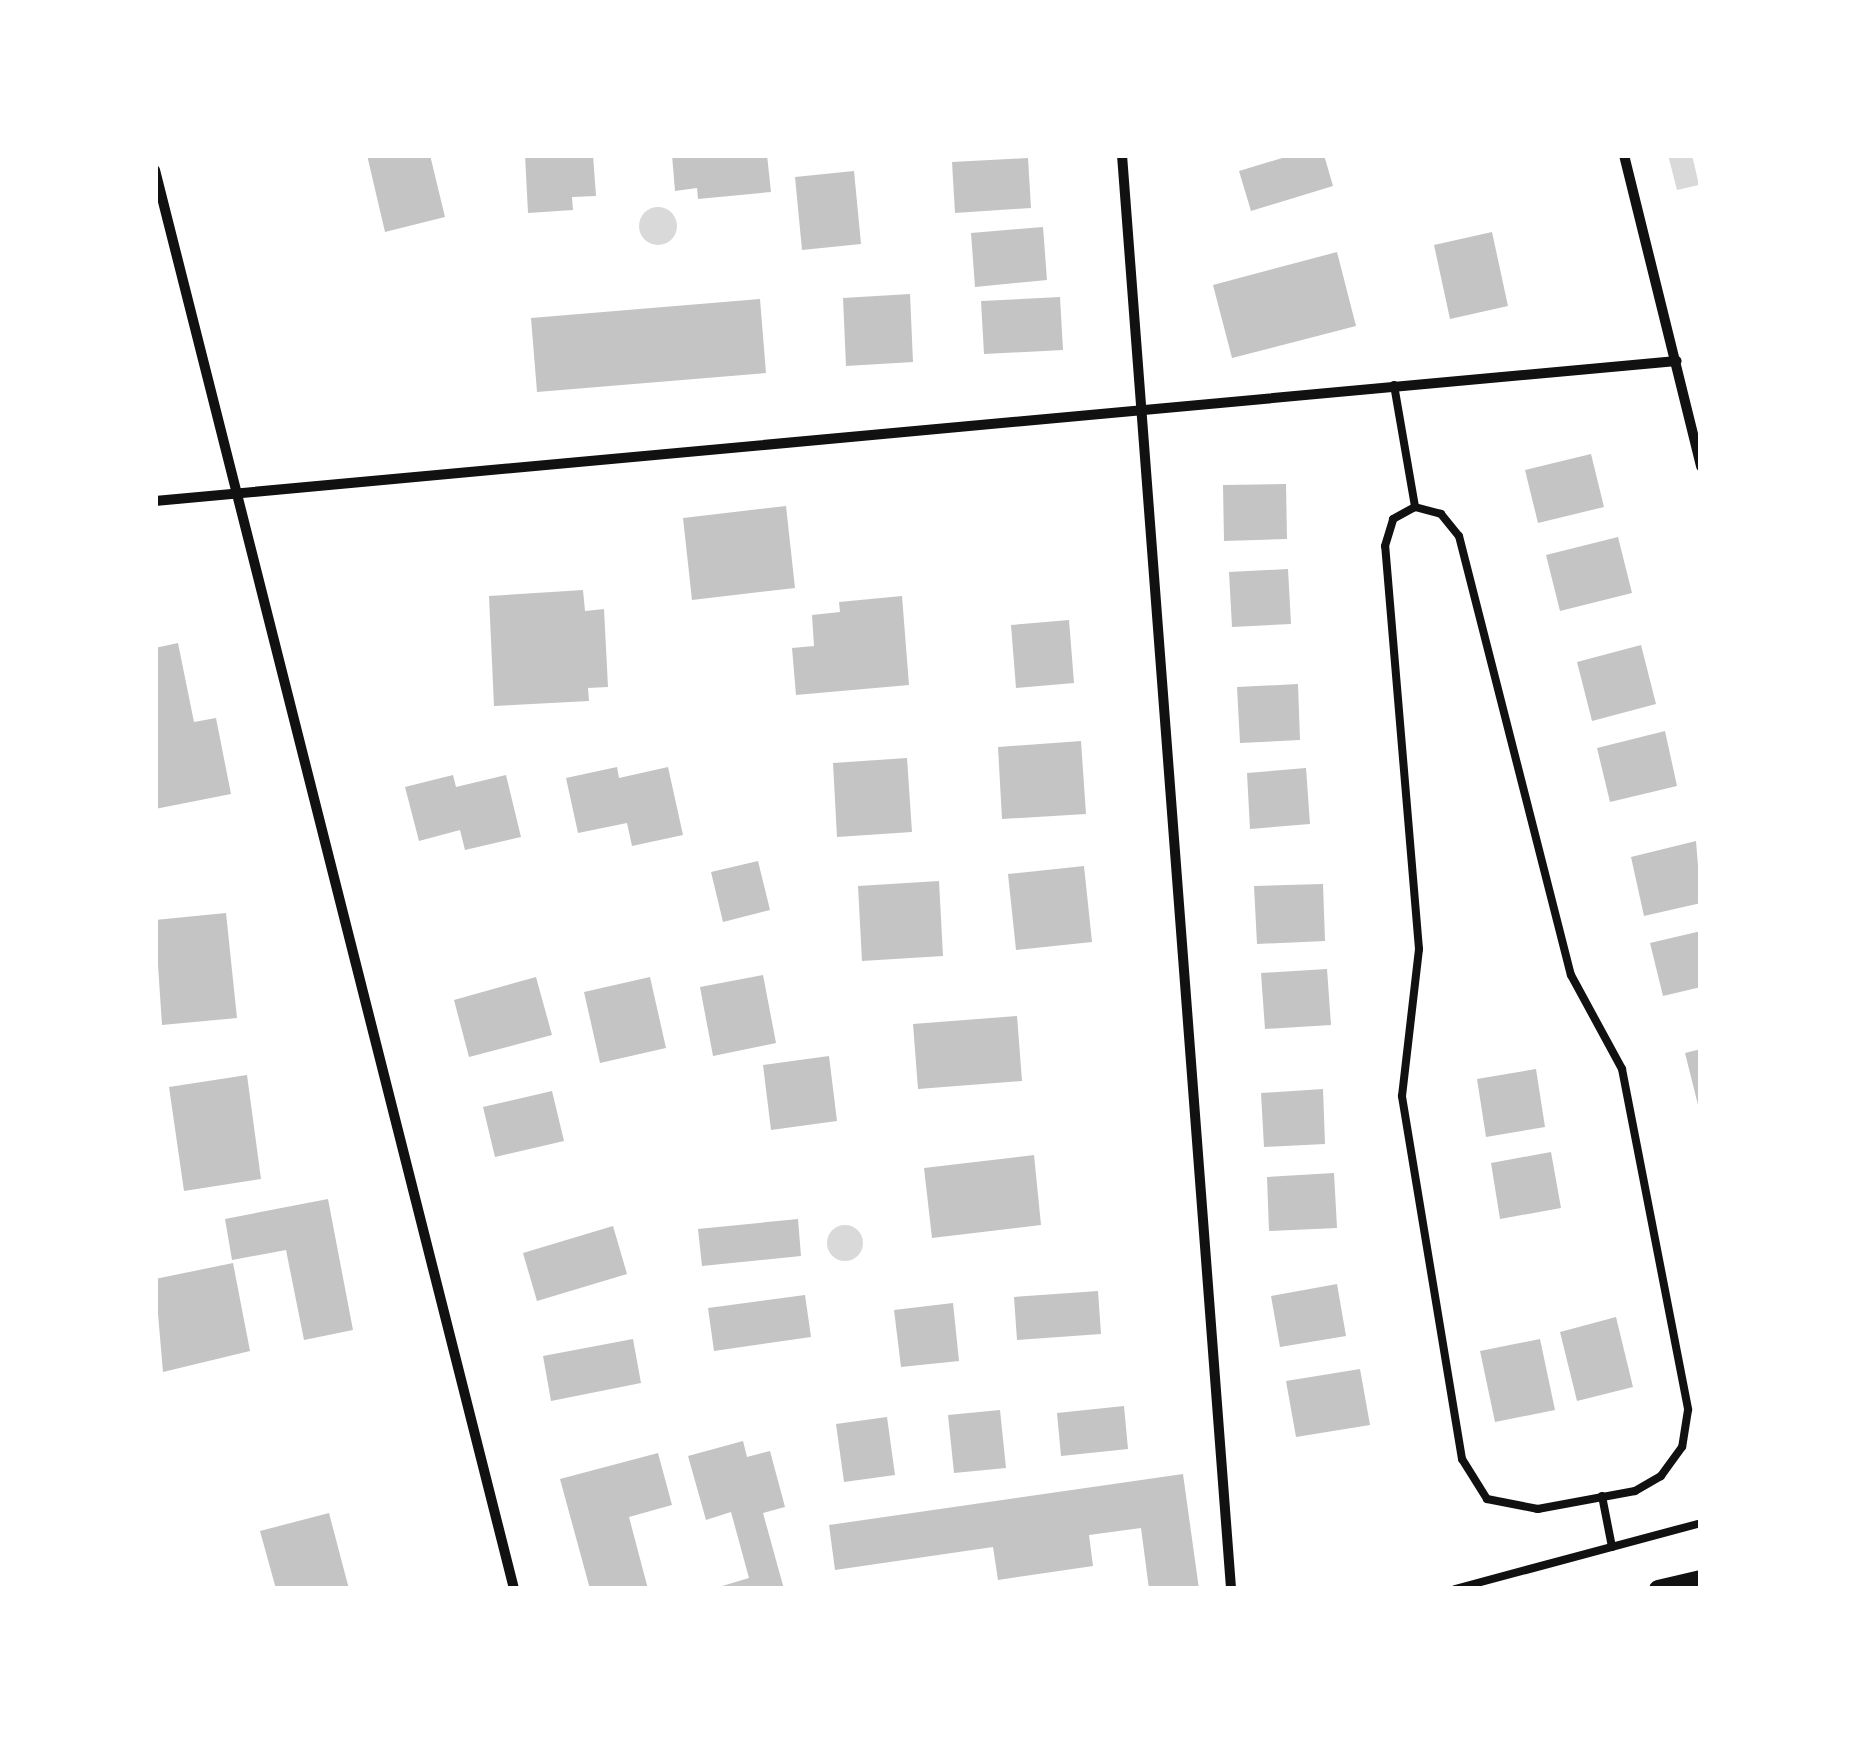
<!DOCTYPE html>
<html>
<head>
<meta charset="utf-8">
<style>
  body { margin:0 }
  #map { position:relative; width:1856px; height:1744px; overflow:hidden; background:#fff; font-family:"PT Sans Narrow",sans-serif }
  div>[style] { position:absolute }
  .water>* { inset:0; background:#d9d9d9 }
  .round { border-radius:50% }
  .building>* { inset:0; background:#c4c4c4 }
  .service>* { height:8px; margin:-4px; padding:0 4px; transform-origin:4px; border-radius:4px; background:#111 }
  .minor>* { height:10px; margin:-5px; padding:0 5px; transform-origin:5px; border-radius:5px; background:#111 }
  .tertiary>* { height:18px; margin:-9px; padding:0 9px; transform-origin:9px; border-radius:9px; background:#111 }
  span { translate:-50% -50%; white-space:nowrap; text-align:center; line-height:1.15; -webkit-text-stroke:9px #fff; paint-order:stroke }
  .frame { position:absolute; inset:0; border:158px solid #fff; pointer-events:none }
</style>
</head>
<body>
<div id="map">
  <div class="water">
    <i style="clip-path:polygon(1668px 155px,1692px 155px,1699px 185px,1677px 190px)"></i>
    <i class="round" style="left:639px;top:207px;width:38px;height:38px"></i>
    <i class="round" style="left:827px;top:1225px;width:36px;height:36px"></i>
  </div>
  <div class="building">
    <i style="clip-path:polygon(367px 155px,430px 155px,445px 217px,385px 232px)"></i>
    <i style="clip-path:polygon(525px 155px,593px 155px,596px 196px,572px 197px,573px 210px,528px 213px)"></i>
    <i style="clip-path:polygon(672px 155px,767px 155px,771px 192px,698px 199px,697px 188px,675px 191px)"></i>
    <i style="clip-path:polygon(1292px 155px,1324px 155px,1333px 186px,1251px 211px,1239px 171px)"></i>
    <i style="clip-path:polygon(1028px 158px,1031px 208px,955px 213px,952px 162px)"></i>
    <i style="clip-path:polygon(854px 171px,861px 244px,802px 250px,795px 177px)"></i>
    <i style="clip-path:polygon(1043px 227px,1047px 280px,975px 287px,971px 233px)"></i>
    <i style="clip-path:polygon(1492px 232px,1508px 306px,1450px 319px,1434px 245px)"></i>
    <i style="clip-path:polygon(1337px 252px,1356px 326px,1232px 358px,1213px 285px)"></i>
    <i style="clip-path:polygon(910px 294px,913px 362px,846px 366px,843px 298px)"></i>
    <i style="clip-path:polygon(1060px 297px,1063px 350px,984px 354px,981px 301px)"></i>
    <i style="clip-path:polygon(760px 299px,766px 373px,537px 392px,531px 318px)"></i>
    <i style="clip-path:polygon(1591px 454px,1604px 507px,1538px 523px,1525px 470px)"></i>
    <i style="clip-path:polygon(1286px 484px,1287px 539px,1224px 541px,1223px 485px)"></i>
    <i style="clip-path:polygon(786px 506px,795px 588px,692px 600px,683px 518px)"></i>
    <i style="clip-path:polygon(1618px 537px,1632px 593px,1560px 611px,1546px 555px)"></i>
    <i style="clip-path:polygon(1288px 569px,1291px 624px,1232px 627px,1229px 572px)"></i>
    <i style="clip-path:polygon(583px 590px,585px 611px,604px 609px,608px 687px,588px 688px,589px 701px,494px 706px,489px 596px)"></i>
    <i style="clip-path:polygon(902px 596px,909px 685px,796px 695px,792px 648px,814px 646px,812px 615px,840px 612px,839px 602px)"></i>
    <i style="clip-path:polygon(1069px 620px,1074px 683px,1016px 688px,1011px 625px)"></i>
    <i style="clip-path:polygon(178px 643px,194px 722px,216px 718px,231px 794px,155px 809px,155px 648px)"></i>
    <i style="clip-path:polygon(1641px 645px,1656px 704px,1592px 721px,1577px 662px)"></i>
    <i style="clip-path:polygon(1298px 684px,1300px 740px,1240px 743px,1237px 687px)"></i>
    <i style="clip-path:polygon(1665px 731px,1677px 786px,1610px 802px,1597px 748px)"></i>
    <i style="clip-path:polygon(1081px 741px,1086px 814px,1002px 819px,998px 747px)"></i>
    <i style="clip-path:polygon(907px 758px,912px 832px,837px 837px,833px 763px)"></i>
    <i style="clip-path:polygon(617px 767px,619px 778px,668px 767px,683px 835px,632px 846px,627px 823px,578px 833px,566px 778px)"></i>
    <i style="clip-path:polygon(1306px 768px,1310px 824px,1250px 829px,1247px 773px)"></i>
    <i style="clip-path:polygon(453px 775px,456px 787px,506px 775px,521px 837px,465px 850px,460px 830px,419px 841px,405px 787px)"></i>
    <i style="clip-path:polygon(1696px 841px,1701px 903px,1644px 916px,1631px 857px)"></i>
    <i style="clip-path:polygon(758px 861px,770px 910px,723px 922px,711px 872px)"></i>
    <i style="clip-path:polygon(1084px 866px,1092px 942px,1016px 950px,1008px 874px)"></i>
    <i style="clip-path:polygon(939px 881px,943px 956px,862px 961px,858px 886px)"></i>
    <i style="clip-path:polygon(1323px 884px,1325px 941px,1257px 944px,1254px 886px)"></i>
    <i style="clip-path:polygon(226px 913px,237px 1018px,162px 1025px,155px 920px)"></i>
    <i style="clip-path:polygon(1701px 931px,1701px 987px,1663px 996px,1650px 943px)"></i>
    <i style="clip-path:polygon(1327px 969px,1331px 1025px,1265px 1029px,1261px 973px)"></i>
    <i style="clip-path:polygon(763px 975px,776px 1043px,713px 1056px,700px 987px)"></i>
    <i style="clip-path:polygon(536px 977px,552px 1035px,469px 1057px,454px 1000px)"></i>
    <i style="clip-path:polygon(650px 977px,666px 1048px,600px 1063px,584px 992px)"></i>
    <i style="clip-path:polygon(1017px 1016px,1022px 1081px,918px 1089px,913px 1024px)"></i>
    <i style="clip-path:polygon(1701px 1049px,1701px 1104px,1698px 1105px,1685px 1053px)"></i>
    <i style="clip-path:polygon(829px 1056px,837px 1121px,771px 1130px,763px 1065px)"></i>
    <i style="clip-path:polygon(1536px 1069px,1545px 1127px,1486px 1137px,1477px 1079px)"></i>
    <i style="clip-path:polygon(247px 1075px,261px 1179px,184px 1191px,169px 1087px)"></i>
    <i style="clip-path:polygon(1323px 1089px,1325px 1144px,1264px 1147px,1261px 1093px)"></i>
    <i style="clip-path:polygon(552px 1091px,564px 1141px,495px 1157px,483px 1107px)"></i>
    <i style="clip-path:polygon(1551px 1152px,1561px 1208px,1500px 1219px,1491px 1163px)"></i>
    <i style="clip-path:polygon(1034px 1155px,1041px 1225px,932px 1238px,924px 1168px)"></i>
    <i style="clip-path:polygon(1334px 1173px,1337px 1228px,1269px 1231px,1267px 1177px)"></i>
    <i style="clip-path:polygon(328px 1199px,353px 1330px,304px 1340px,286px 1250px,232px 1260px,225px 1219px)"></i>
    <i style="clip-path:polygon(798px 1219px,801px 1256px,702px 1266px,698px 1229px)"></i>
    <i style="clip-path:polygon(613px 1226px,627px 1274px,537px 1301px,523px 1253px)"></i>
    <i style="clip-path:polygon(233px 1263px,250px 1351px,163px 1372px,155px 1279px)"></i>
    <i style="clip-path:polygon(1337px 1284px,1346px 1336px,1280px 1347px,1271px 1296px)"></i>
    <i style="clip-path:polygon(1098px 1291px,1101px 1334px,1017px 1340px,1014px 1297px)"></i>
    <i style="clip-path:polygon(805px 1295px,811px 1337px,714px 1351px,708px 1308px)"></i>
    <i style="clip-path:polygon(953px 1303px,959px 1361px,901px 1367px,894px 1310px)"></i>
    <i style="clip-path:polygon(1616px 1317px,1633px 1387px,1577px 1401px,1560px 1332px)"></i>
    <i style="clip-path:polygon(633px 1339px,641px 1383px,551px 1401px,543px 1356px)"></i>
    <i style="clip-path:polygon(1540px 1339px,1555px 1410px,1495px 1422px,1480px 1351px)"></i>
    <i style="clip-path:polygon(1360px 1369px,1370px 1425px,1296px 1437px,1286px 1381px)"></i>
    <i style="clip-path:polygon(1124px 1406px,1128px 1449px,1061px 1456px,1057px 1413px)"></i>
    <i style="clip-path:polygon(1000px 1410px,1006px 1468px,954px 1473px,948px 1415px)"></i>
    <i style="clip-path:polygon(887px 1417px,895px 1475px,844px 1482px,836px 1424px)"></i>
    <i style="clip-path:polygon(743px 1441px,747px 1457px,770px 1451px,785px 1507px,763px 1513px,784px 1589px,712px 1589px,749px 1578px,731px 1512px,706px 1520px,688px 1456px)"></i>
    <i style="clip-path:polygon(658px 1453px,672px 1505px,629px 1517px,648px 1589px,590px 1589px,560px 1479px)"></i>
    <i style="clip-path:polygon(1183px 1474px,1199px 1589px,1149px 1589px,1141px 1528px,1089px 1535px,1093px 1566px,998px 1580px,993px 1547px,835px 1570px,829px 1525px)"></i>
    <i style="clip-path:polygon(329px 1513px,349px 1589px,276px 1589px,260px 1531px)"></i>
  </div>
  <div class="service">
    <i style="left:1394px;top:385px;width:124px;rotate:80.2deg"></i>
    <i style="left:1415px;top:507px;width:27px;rotate:15deg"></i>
    <i style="left:1441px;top:514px;width:28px;rotate:51deg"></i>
    <i style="left:1459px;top:536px;width:453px;rotate:75.7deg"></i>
    <i style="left:1571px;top:975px;width:107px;rotate:61.5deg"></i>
    <i style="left:1622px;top:1069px;width:347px;rotate:79deg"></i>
    <i style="left:1688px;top:1410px;width:37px;rotate:99deg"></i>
    <i style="left:1682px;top:1447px;width:36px;rotate:126deg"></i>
    <i style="left:1661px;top:1476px;width:30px;rotate:150deg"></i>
    <i style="left:1635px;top:1491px;width:99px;rotate:169.5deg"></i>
    <i style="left:1538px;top:1509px;width:52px;rotate:-168.9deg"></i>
    <i style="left:1487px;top:1499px;width:47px;rotate:-122deg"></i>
    <i style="left:1462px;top:1459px;width:368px;rotate:-99.4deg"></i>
    <i style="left:1402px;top:1096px;width:148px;rotate:-83.4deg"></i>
    <i style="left:1419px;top:949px;width:404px;rotate:-94.8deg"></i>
    <i style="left:1385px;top:546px;width:28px;rotate:-73deg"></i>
    <i style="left:1393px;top:519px;width:25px;rotate:-29deg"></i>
    <i style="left:1602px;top:1496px;width:52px;rotate:78.9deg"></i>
    <i style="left:1455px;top:1589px;width:255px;rotate:-15deg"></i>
  </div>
  <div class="minor">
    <i style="left:1122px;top:155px;width:1438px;rotate:85.65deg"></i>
    <i style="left:1624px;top:155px;width:321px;rotate:76.1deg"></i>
    <i style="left:155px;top:170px;width:1464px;rotate:75.8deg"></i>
    <i style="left:155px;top:501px;width:1528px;rotate:-5.26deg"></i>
  </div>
  <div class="tertiary">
    <i style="left:1658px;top:1589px;width:44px;rotate:-13.1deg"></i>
  </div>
  <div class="frame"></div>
</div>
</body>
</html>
